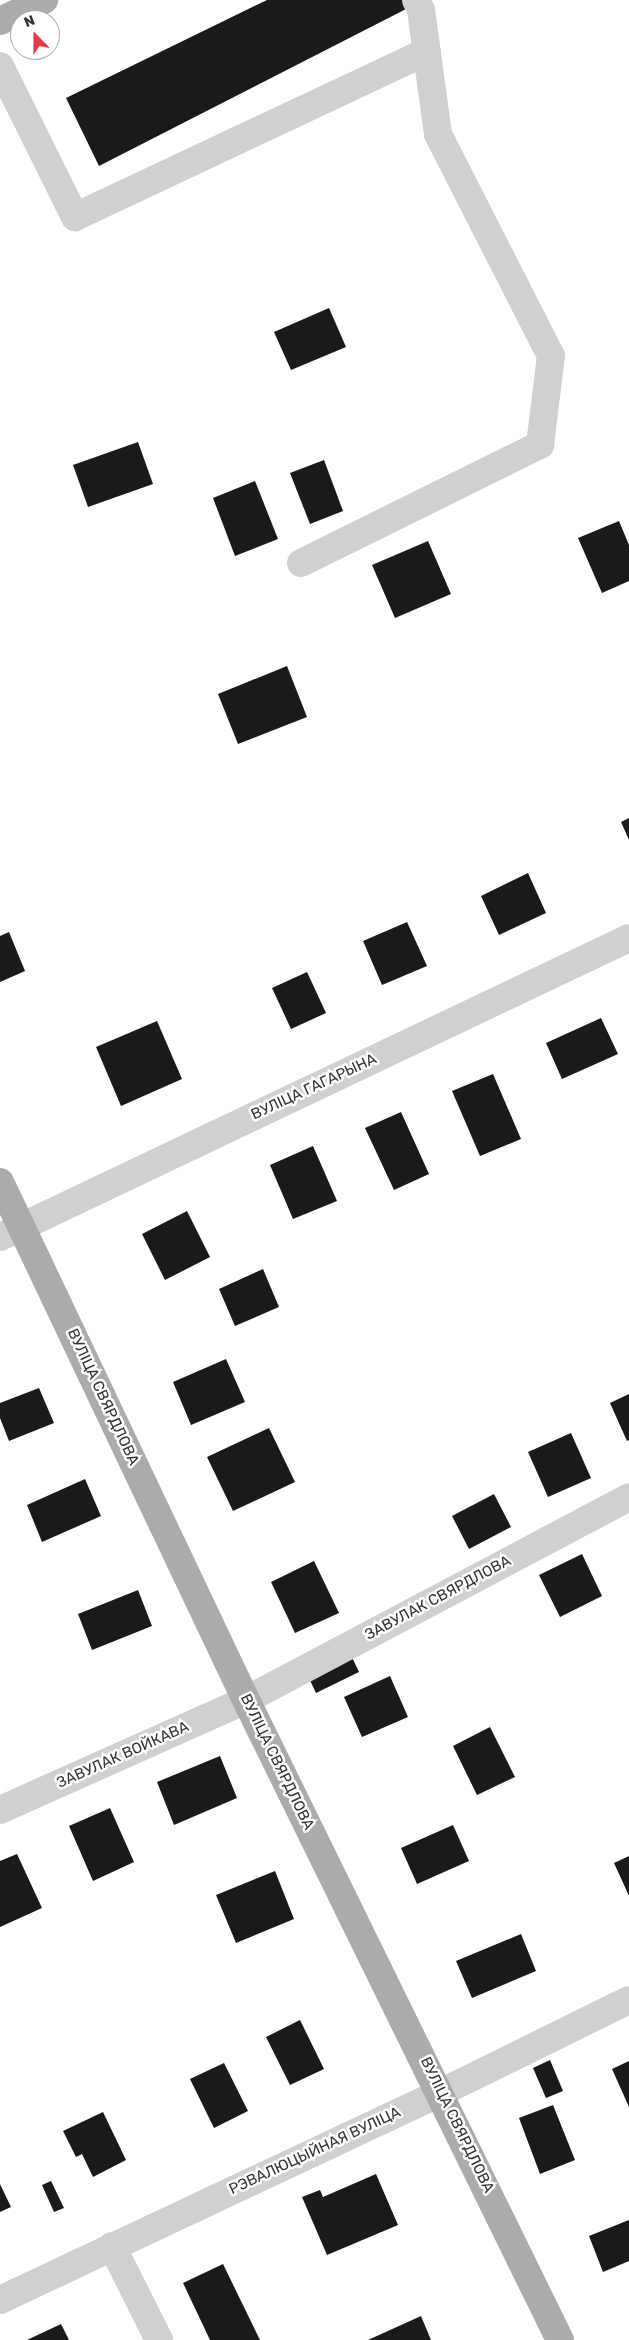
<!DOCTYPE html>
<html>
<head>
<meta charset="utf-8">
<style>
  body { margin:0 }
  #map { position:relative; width:629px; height:2340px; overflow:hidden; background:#fff; font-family:Rubik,sans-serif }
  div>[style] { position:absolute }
  .building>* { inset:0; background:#1a1a1a }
  .minor>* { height:28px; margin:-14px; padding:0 14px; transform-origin:14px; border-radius:14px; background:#d0d0d0 }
  .major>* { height:28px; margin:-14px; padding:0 14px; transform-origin:14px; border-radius:14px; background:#ababab }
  span { translate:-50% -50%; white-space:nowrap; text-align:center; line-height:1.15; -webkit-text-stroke:5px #fff; paint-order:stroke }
  .street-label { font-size:15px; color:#333 }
  .north { position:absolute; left:10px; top:10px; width:50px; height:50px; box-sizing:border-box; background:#fff; border:1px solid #adadad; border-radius:50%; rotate:338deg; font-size:14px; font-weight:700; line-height:20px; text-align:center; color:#333 }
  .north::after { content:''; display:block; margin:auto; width:18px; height:22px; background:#e63946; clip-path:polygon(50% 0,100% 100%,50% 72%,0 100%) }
</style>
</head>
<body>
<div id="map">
  <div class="building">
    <i style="clip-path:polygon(267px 0,406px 0,410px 7px,99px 166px,66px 98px)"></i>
    <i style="clip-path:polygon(329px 308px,346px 347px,291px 370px,274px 332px)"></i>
    <i style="clip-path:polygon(138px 442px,153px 484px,88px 507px,73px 465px)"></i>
    <i style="clip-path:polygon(324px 460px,343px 511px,310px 524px,290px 473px)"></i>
    <i style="clip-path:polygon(255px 481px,278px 539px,235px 556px,213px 498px)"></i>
    <i style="clip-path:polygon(619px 521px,629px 545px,629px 581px,602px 593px,578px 538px)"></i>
    <i style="clip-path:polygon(428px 541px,451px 594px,395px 618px,372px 565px)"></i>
    <i style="clip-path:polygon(287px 666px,307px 717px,238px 744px,218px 694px)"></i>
    <i style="clip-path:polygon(629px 818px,629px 840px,621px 822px)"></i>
    <i style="clip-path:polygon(528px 873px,546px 913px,499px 935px,481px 896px)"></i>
    <i style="clip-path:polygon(407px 922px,427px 966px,382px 985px,363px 941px)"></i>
    <i style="clip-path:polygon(9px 932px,25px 971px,0 982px,0 936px)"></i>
    <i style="clip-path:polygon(307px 972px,326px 1013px,291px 1029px,272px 988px)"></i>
    <i style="clip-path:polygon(601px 1018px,618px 1054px,562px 1079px,546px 1043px)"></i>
    <i style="clip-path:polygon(157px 1021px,182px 1079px,121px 1106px,96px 1047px)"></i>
    <i style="clip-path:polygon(493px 1074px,521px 1139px,480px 1156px,452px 1091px)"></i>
    <i style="clip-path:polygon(401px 1112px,429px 1174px,394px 1190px,365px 1128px)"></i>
    <i style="clip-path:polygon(313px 1146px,337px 1201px,293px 1219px,270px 1165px)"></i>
    <i style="clip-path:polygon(187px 1211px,210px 1257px,165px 1280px,142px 1234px)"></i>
    <i style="clip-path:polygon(263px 1269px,279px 1307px,235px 1326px,219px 1289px)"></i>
    <i style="clip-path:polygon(226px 1359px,245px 1402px,191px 1425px,173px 1382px)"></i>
    <i style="clip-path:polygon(39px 1388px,54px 1423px,9px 1441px,0 1418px,0 1403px)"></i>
    <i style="clip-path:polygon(629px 1394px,629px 1440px,627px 1441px,610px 1403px)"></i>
    <i style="clip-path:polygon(269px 1428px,295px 1482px,233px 1511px,207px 1457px)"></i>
    <i style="clip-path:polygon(571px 1433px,591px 1478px,548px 1497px,528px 1452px)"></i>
    <i style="clip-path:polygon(85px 1479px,101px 1516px,42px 1542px,27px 1505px)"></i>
    <i style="clip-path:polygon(494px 1494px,511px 1527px,469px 1549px,452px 1516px)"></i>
    <i style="clip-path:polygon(582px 1554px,602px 1596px,560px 1617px,539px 1575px)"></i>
    <i style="clip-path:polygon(314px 1561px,339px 1613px,295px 1633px,271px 1582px)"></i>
    <i style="clip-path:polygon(138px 1590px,152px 1626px,92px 1650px,78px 1614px)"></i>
    <i style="clip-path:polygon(350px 1653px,359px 1672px,316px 1693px,307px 1674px)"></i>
    <i style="clip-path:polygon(390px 1676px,408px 1717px,362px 1737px,344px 1697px)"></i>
    <i style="clip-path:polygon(490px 1727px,515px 1777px,477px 1795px,453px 1746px)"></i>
    <i style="clip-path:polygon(220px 1756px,237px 1798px,174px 1825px,157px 1782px)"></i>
    <i style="clip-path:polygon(110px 1808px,134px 1862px,93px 1881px,69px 1826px)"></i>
    <i style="clip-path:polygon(453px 1825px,469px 1861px,417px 1884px,401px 1848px)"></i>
    <i style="clip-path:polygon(17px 1854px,42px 1908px,0 1927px,0 1861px)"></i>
    <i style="clip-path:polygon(629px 1856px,629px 1896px,614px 1863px)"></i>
    <i style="clip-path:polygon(275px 1871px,294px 1919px,236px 1943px,216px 1895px)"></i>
    <i style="clip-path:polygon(521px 1934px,536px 1971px,472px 1998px,456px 1961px)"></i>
    <i style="clip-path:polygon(300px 2020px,324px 2069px,290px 2085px,266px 2037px)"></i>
    <i style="clip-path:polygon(550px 2060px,563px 2091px,546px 2098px,533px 2068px)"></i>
    <i style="clip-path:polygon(629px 2061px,629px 2107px,612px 2069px)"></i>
    <i style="clip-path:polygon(224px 2063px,248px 2111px,214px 2128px,190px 2079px)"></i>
    <i style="clip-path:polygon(553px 2105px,575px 2160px,540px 2174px,519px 2118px)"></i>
    <i style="clip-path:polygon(103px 2112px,126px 2160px,93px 2177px,82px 2154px,76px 2157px,63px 2131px)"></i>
    <i style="clip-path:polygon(376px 2174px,398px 2225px,327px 2255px,302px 2197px,320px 2190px,323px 2197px)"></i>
    <i style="clip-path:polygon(51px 2181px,64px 2208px,54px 2212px,42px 2185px)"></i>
    <i style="clip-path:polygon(0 2184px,11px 2207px,0 2212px)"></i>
    <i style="clip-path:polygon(629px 2220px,629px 2261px,603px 2272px,589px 2236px)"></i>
    <i style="clip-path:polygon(223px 2264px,260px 2340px,210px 2340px,183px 2283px)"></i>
    <i style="clip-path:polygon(421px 2316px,431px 2340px,368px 2340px)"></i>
    <i style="clip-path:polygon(61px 2324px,69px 2340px,27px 2340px)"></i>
  </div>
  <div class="minor">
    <i style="left:0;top:66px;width:169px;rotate:63.6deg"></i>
    <i style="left:75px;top:217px;width:389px;rotate:-25.2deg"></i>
    <i style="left:301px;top:563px;width:267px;rotate:-26.3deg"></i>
    <i style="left:540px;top:445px;width:90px;rotate:-83deg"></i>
    <i style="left:551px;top:356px;width:249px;rotate:-117deg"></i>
    <i style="left:438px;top:134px;width:125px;rotate:-97.8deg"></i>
    <i style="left:421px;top:10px;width:11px;rotate:-117deg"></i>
    <i style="left:0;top:1237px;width:696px;rotate:-25.42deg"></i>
    <i style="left:0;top:1810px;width:269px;rotate:-24.1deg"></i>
    <i style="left:246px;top:1700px;width:433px;rotate:-27.9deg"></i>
    <i style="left:112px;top:2246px;width:105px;rotate:63.4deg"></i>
    <i style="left:0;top:2300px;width:488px;rotate:-25.2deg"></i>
    <i style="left:442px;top:2092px;width:208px;rotate:-26.2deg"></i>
  </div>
  <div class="major">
    <i style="left:0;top:21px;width:49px;rotate:-25.5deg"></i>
    <i style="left:0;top:1182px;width:573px;rotate:64.6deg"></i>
    <i style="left:246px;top:1700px;width:713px;rotate:63.87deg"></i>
  </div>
  <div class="street-label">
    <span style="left:314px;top:1087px;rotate:-25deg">ВУЛІЦА ГАГАРЫНА</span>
    <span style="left:103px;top:1397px;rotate:65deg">ВУЛІЦА СВЯРДЛОВА</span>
    <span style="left:438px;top:1598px;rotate:-28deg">ЗАВУЛАК СВЯРДЛОВА</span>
    <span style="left:123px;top:1755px;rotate:-24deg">ЗАВУЛАК ВОЙКАВА</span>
    <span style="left:277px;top:1762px;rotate:64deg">ВУЛІЦА СВЯРДЛОВА</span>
    <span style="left:457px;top:2125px;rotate:64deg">ВУЛІЦА СВЯРДЛОВА</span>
    <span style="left:315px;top:2151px;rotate:-25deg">РЭВАЛЮЦЫЙНАЯ ВУЛІЦА</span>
  </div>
  <div class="north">N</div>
</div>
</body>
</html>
